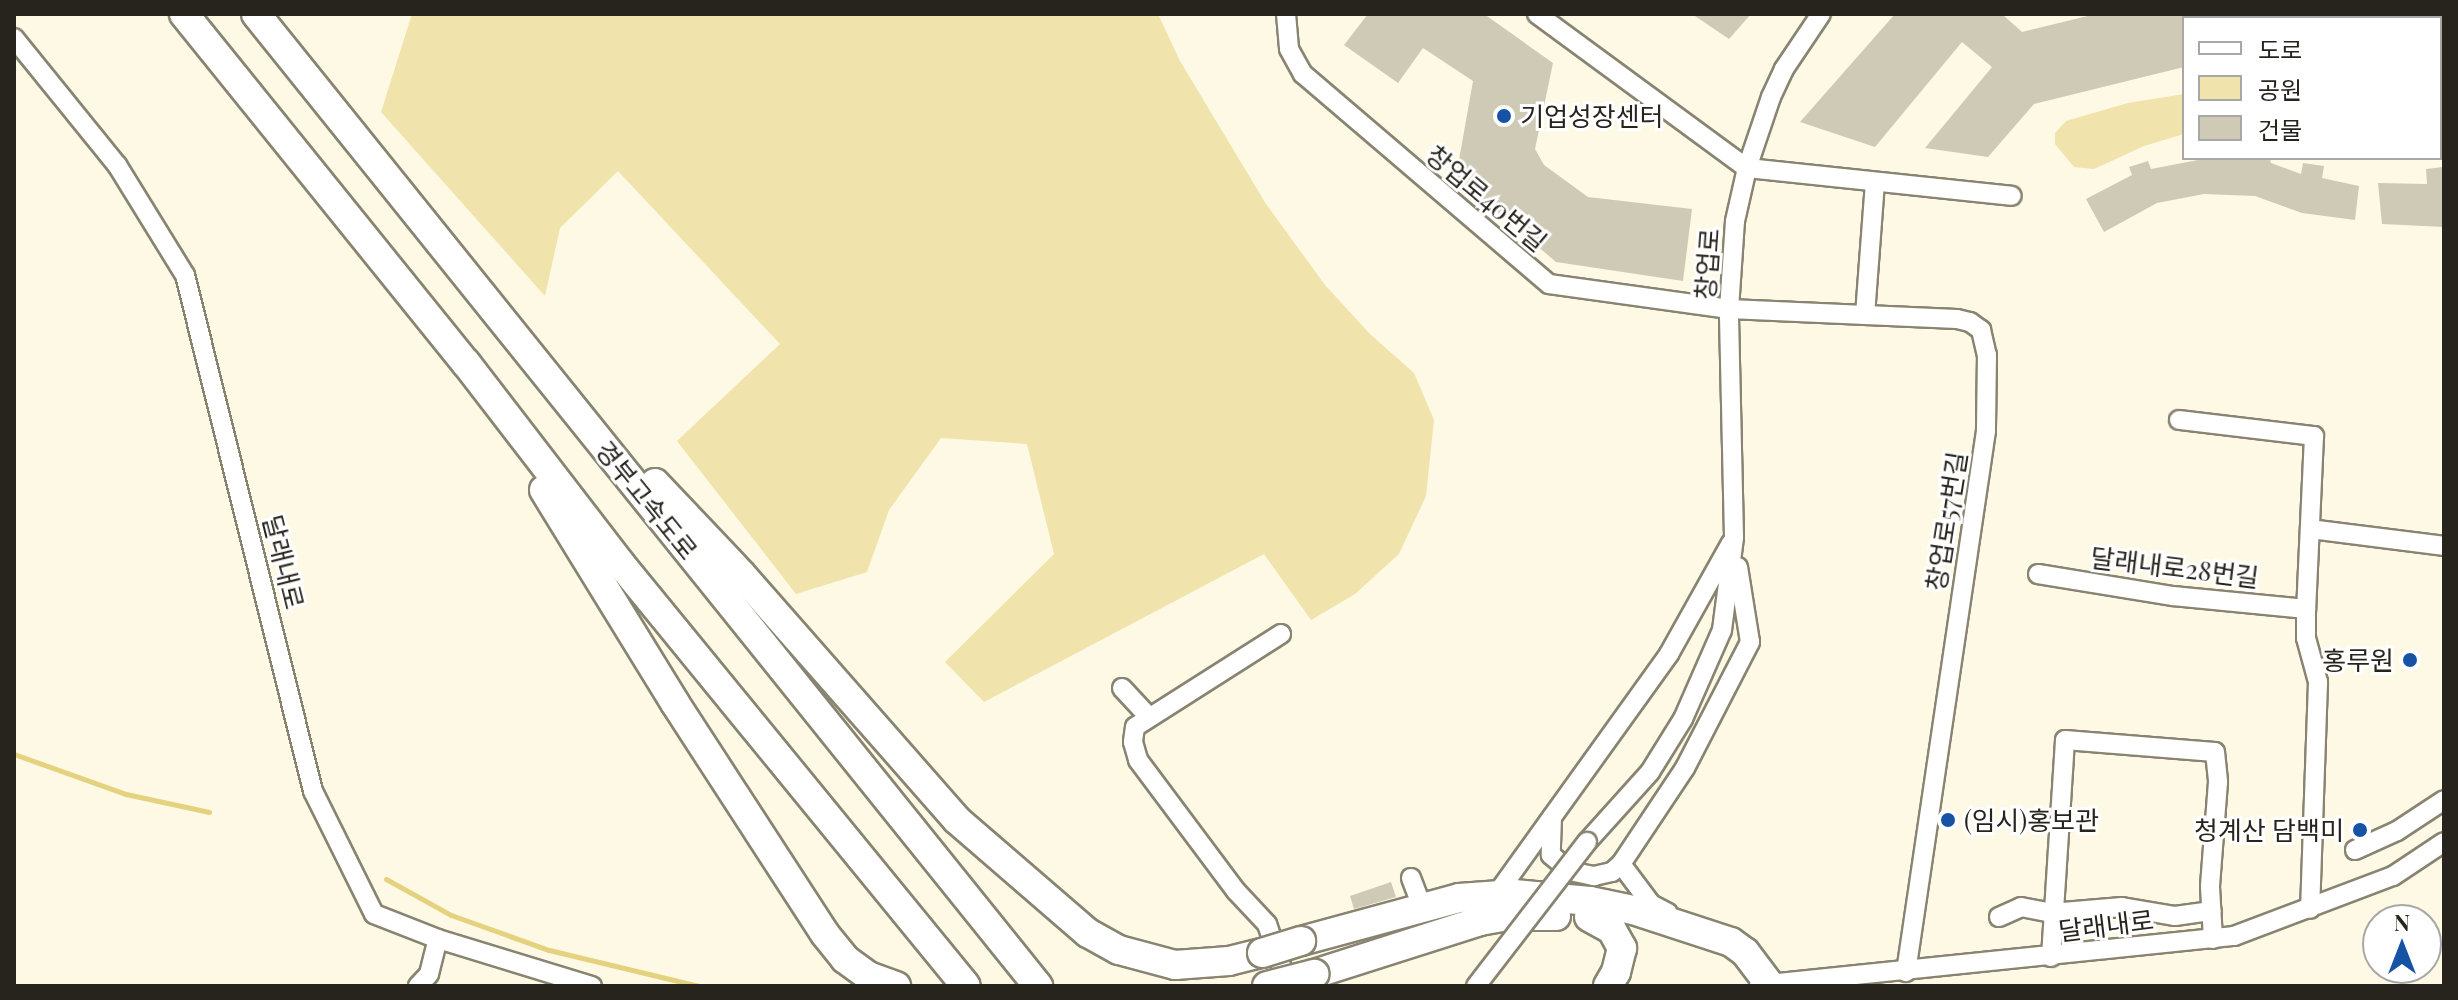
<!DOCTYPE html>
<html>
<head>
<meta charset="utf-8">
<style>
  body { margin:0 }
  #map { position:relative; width:2458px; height:1000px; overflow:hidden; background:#fdf9e4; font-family:"Playfair Display","Noto Sans KR",serif }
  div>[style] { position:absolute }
  .green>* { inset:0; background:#f0e3ac }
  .stream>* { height:5px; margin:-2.5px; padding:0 2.5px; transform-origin:2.5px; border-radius:2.5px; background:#e4d27f }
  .building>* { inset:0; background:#cecab6 }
  .roads { filter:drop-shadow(2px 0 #888471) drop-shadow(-2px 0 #888471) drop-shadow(0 2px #888471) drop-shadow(0 -2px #888471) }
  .minor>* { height:18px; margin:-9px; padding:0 9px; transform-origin:9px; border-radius:9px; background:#fff }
  .highway>* { height:28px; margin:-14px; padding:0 14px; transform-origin:14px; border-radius:14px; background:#fff }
  .bridges { filter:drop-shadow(2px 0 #888471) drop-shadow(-2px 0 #888471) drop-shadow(0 2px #888471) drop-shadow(0 -2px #888471) }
  .minor-bridge>* { height:18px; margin:-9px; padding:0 9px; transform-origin:9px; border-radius:9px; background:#fff }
  .highway-bridge>* { height:28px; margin:-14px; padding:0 14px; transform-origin:14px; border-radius:14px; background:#fff }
  .dots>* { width:22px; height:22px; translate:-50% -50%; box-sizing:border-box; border:4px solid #fff; border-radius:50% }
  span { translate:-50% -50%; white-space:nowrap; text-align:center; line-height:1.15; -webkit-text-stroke:6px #fff; paint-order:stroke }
  .poi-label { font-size:26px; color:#26241d }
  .left { translate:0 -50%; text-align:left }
  .right { translate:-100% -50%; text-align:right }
  .street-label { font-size:26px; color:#26241d }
  .frame { position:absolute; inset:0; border:16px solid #26241d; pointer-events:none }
  .legend { position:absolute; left:2182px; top:16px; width:260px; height:144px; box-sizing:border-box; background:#fff; border:2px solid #a8a7a5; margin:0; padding:10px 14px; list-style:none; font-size:24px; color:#26241d }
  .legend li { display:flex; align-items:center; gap:16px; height:40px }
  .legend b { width:40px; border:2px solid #a8a7a5 }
  .north { position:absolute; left:2362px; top:904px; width:80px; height:80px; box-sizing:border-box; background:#fff; border:2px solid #a8a7a5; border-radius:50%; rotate:0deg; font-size:22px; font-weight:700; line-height:32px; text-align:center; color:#26241d }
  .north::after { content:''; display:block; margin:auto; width:28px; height:36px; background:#1753a4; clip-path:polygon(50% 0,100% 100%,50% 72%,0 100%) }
</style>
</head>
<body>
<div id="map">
  <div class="green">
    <i style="clip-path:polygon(412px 14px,1158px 14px,1180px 61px,1266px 204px,1325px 285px,1370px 334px,1414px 373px,1434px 420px,1426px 496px,1399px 554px,1355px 594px,1311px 620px,1264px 554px,984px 702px,945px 662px,1054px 554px,1027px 444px,941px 438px,889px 510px,867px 572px,796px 594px,677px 441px,780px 344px,618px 171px,560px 228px,545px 296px,381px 112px)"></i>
    <i style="clip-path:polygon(2184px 94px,2184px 134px,2144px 146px,2094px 169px,2074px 167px,2055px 144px,2055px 133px,2066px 121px,2128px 103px)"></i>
  </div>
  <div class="stream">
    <i style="left:14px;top:754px;width:119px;rotate:19.7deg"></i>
    <i style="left:126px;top:794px;width:85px;rotate:12.2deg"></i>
    <i style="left:386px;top:879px;width:74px;rotate:29deg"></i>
    <i style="left:451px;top:915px;width:104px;rotate:19.7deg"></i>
    <i style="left:549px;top:950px;width:154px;rotate:13.5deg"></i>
  </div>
  <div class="building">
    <i style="clip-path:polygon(1368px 14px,1484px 14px,1553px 63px,1535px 149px,1544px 165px,1588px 197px,1692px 209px,1683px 281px,1556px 262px,1456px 177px,1473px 81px,1423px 48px,1398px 83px,1344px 45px)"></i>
    <i style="clip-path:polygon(1692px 14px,1751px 14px,1729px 39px)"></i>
    <i style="clip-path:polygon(1895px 14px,2002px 14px,2022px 32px,2096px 14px,2184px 14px,2184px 67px,2034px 104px,1988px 157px,1925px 148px,1992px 67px,1962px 42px,1875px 147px,1800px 122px)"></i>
    <i style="clip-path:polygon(2248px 158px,2270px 158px,2271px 163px,2301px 174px,2303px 163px,2324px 166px,2322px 178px,2359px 186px,2355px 220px,2302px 213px,2255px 196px,2204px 194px,2157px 203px,2104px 232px,2086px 199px,2132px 175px,2129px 167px,2148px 161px,2151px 169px,2198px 160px)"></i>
    <i style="clip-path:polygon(2443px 167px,2444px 227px,2382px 224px,2378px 183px,2427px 184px,2426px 169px)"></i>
    <i style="clip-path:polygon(1391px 882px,1396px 897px,1354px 909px,1350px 896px)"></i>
  </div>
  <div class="roads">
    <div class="minor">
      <i style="left:1286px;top:14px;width:35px;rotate:85deg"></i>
      <i style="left:1289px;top:49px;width:29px;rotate:61deg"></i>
      <i style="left:1303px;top:74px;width:323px;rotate:40.5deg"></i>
      <i style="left:1549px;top:284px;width:182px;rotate:7.9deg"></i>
      <i style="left:1729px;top:309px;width:228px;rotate:2.5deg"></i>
      <i style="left:1957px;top:319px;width:13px;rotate:13deg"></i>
      <i style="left:1970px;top:322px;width:14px;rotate:36deg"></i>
      <i style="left:1981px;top:330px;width:26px;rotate:77deg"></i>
      <i style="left:1987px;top:355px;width:76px;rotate:90.8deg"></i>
      <i style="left:1986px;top:431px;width:547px;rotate:98.41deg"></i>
      <i style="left:1537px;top:14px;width:260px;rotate:36.3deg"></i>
      <i style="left:1747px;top:168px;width:266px;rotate:6deg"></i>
      <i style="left:14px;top:38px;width:164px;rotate:51deg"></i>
      <i style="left:117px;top:165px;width:129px;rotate:58.3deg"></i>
      <i style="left:185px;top:275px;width:532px;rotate:76.07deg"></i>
      <i style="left:313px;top:791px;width:137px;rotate:63.6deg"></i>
      <i style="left:374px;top:914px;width:69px;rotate:21.3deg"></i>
      <i style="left:438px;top:939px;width:161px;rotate:17deg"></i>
      <i style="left:1865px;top:315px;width:132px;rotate:-85.7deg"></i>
      <i style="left:2179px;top:420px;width:136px;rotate:6.8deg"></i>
      <i style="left:2314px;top:436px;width:173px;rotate:92.6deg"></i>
      <i style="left:2306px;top:609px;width:29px;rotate:90deg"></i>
      <i style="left:2306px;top:638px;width:46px;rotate:74.7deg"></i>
      <i style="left:2318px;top:682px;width:227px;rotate:92deg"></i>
      <i style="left:2310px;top:529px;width:135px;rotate:7.2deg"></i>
      <i style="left:2038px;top:574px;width:137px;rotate:9.3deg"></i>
      <i style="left:2173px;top:596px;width:134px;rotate:5.6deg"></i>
      <i style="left:1281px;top:634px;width:173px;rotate:147.5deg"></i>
      <i style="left:1135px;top:727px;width:15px;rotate:98deg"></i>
      <i style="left:1133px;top:742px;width:19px;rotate:74deg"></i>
      <i style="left:1138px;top:760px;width:164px;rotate:53.2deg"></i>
      <i style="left:1236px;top:891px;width:45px;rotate:46.8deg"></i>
      <i style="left:1267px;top:924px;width:65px;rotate:71.3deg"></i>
      <i style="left:1122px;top:688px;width:40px;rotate:47deg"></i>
      <i style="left:1552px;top:817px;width:38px;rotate:92deg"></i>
      <i style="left:1551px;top:855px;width:25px;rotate:40deg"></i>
      <i style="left:1570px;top:871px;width:25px;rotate:12deg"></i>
      <i style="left:1594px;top:876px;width:18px;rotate:-13deg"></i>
      <i style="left:1612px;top:872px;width:12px;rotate:-42deg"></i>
      <i style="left:1587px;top:842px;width:94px;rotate:-48deg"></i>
      <i style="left:1650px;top:772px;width:62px;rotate:-58.1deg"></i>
      <i style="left:1683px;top:719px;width:97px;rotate:-66.3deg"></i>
      <i style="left:1722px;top:630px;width:94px;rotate:-82.6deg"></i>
      <i style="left:1734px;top:537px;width:228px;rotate:-91.3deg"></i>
      <i style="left:1729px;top:309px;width:88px;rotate:-86.1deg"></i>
      <i style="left:1735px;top:221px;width:54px;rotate:-77.2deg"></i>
      <i style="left:1747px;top:168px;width:75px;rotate:-71.3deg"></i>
      <i style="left:1771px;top:97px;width:31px;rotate:-65deg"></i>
      <i style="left:1784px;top:69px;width:66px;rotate:-56.1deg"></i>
      <i style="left:2355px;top:850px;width:46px;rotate:-24.3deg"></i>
      <i style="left:2397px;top:831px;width:56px;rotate:-33.4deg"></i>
      <i style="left:1411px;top:878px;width:31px;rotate:69deg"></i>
      <i style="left:1496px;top:895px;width:297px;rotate:-54.3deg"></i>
      <i style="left:1669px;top:654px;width:127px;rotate:-60.8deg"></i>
      <i style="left:1668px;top:913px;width:19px;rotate:-152deg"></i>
      <i style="left:1651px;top:904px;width:50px;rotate:-126.9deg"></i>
      <i style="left:1621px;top:864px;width:115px;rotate:-56.3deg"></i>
      <i style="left:1685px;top:768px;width:142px;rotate:-62.7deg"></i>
      <i style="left:1750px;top:642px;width:76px;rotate:-99.1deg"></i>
      <i style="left:1999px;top:917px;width:24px;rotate:-24deg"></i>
      <i style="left:2021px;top:907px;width:31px;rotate:11deg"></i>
      <i style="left:2051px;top:913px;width:71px;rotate:-4.8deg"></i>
      <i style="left:2122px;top:907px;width:54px;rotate:9.6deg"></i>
      <i style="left:2175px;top:916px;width:37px;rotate:-8deg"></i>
      <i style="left:2051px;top:957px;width:217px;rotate:-86.3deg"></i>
      <i style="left:2065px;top:740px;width:150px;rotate:4.6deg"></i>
      <i style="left:2215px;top:752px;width:30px;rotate:84deg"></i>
      <i style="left:2218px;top:782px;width:105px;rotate:94.4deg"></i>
      <i style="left:2210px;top:887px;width:52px;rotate:86.7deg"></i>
      <i style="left:1759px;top:985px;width:478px;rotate:-5.9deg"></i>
      <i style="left:2234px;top:936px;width:170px;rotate:-20.7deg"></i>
      <i style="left:2393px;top:876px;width:61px;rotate:-33.7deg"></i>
      <i style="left:418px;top:986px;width:16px;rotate:-47deg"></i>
      <i style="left:429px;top:974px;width:36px;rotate:-76deg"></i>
    </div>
    <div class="highway">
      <i style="left:184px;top:14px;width:449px;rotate:51.1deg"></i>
      <i style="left:466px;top:363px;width:252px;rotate:52.4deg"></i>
      <i style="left:620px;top:563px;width:546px;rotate:50.72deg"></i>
      <i style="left:256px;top:14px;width:1248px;rotate:51.18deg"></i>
      <i style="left:655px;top:483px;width:125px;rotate:46.6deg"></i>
      <i style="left:741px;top:574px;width:327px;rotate:48.7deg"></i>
      <i style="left:957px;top:820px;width:173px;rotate:40.8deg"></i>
      <i style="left:1088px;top:933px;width:35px;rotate:29deg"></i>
      <i style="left:1119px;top:950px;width:58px;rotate:15deg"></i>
      <i style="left:1175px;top:965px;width:54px;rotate:-4.2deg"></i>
      <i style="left:1229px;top:961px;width:34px;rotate:-14deg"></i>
      <i style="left:544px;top:490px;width:250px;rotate:58.4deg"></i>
      <i style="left:675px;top:703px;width:275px;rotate:57deg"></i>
      <i style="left:825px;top:934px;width:32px;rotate:51deg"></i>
      <i style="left:845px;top:959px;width:29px;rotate:36deg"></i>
      <i style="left:868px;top:976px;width:30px;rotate:20deg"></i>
      <i style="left:1589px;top:917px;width:26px;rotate:29deg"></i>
      <i style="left:1612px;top:930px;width:21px;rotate:61deg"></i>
      <i style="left:1622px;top:948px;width:25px;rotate:104deg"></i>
      <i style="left:1616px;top:972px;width:16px;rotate:120deg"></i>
      <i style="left:1301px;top:941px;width:164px;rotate:-15.2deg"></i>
      <i style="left:1459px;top:898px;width:55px;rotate:-4.2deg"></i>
      <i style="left:1514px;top:894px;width:76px;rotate:5.3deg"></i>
      <i style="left:1590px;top:901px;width:44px;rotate:11.8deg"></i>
      <i style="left:1633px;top:910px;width:103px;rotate:18.1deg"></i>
      <i style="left:1731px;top:942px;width:17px;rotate:36deg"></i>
      <i style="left:1745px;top:952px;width:40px;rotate:53deg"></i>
      <i style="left:1314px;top:974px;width:174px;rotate:-17.7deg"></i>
      <i style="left:1480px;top:921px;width:27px;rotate:-10deg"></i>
      <i style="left:1507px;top:916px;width:49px"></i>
    </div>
  </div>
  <div class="bridges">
    <div class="minor-bridge">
      <i style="left:1476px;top:986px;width:182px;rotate:-52.4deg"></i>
    </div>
    <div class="highway-bridge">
      <i style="left:1262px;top:953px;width:41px;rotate:-17.1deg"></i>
      <i style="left:1267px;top:986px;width:49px;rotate:-14.3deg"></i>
    </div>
  </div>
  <div class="dots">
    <i style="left:1504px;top:116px;background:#1753a4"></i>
    <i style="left:2410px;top:660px;background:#1753a4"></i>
    <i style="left:1948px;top:820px;background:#1753a4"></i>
    <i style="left:2360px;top:830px;background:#1753a4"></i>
  </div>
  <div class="poi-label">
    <span class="left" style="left:1520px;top:116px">기업성장센터</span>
    <span class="right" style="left:2394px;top:660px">홍루원</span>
    <span class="left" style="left:1964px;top:820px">(임시)홍보관</span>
    <span class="right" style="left:2344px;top:830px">청계산 담백미</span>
  </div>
  <div class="street-label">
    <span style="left:1487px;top:198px;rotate:40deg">창업로40번길</span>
    <span style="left:1707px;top:264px;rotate:-86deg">창업로</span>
    <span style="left:647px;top:500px;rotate:51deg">경부고속도로</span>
    <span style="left:1946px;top:521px;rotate:-81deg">창업로57번길</span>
    <span style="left:284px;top:562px;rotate:76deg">달래내로</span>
    <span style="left:2175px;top:567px;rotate:7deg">달래내로28번길</span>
    <span style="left:2106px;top:925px;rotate:-7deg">달래내로</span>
  </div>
  <div class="frame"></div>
  <ul class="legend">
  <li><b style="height:10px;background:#fff"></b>도로</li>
  <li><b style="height:22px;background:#f0e3ac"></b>공원</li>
  <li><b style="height:22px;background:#cecab6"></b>건물</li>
  </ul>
  <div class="north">N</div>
</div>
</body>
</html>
